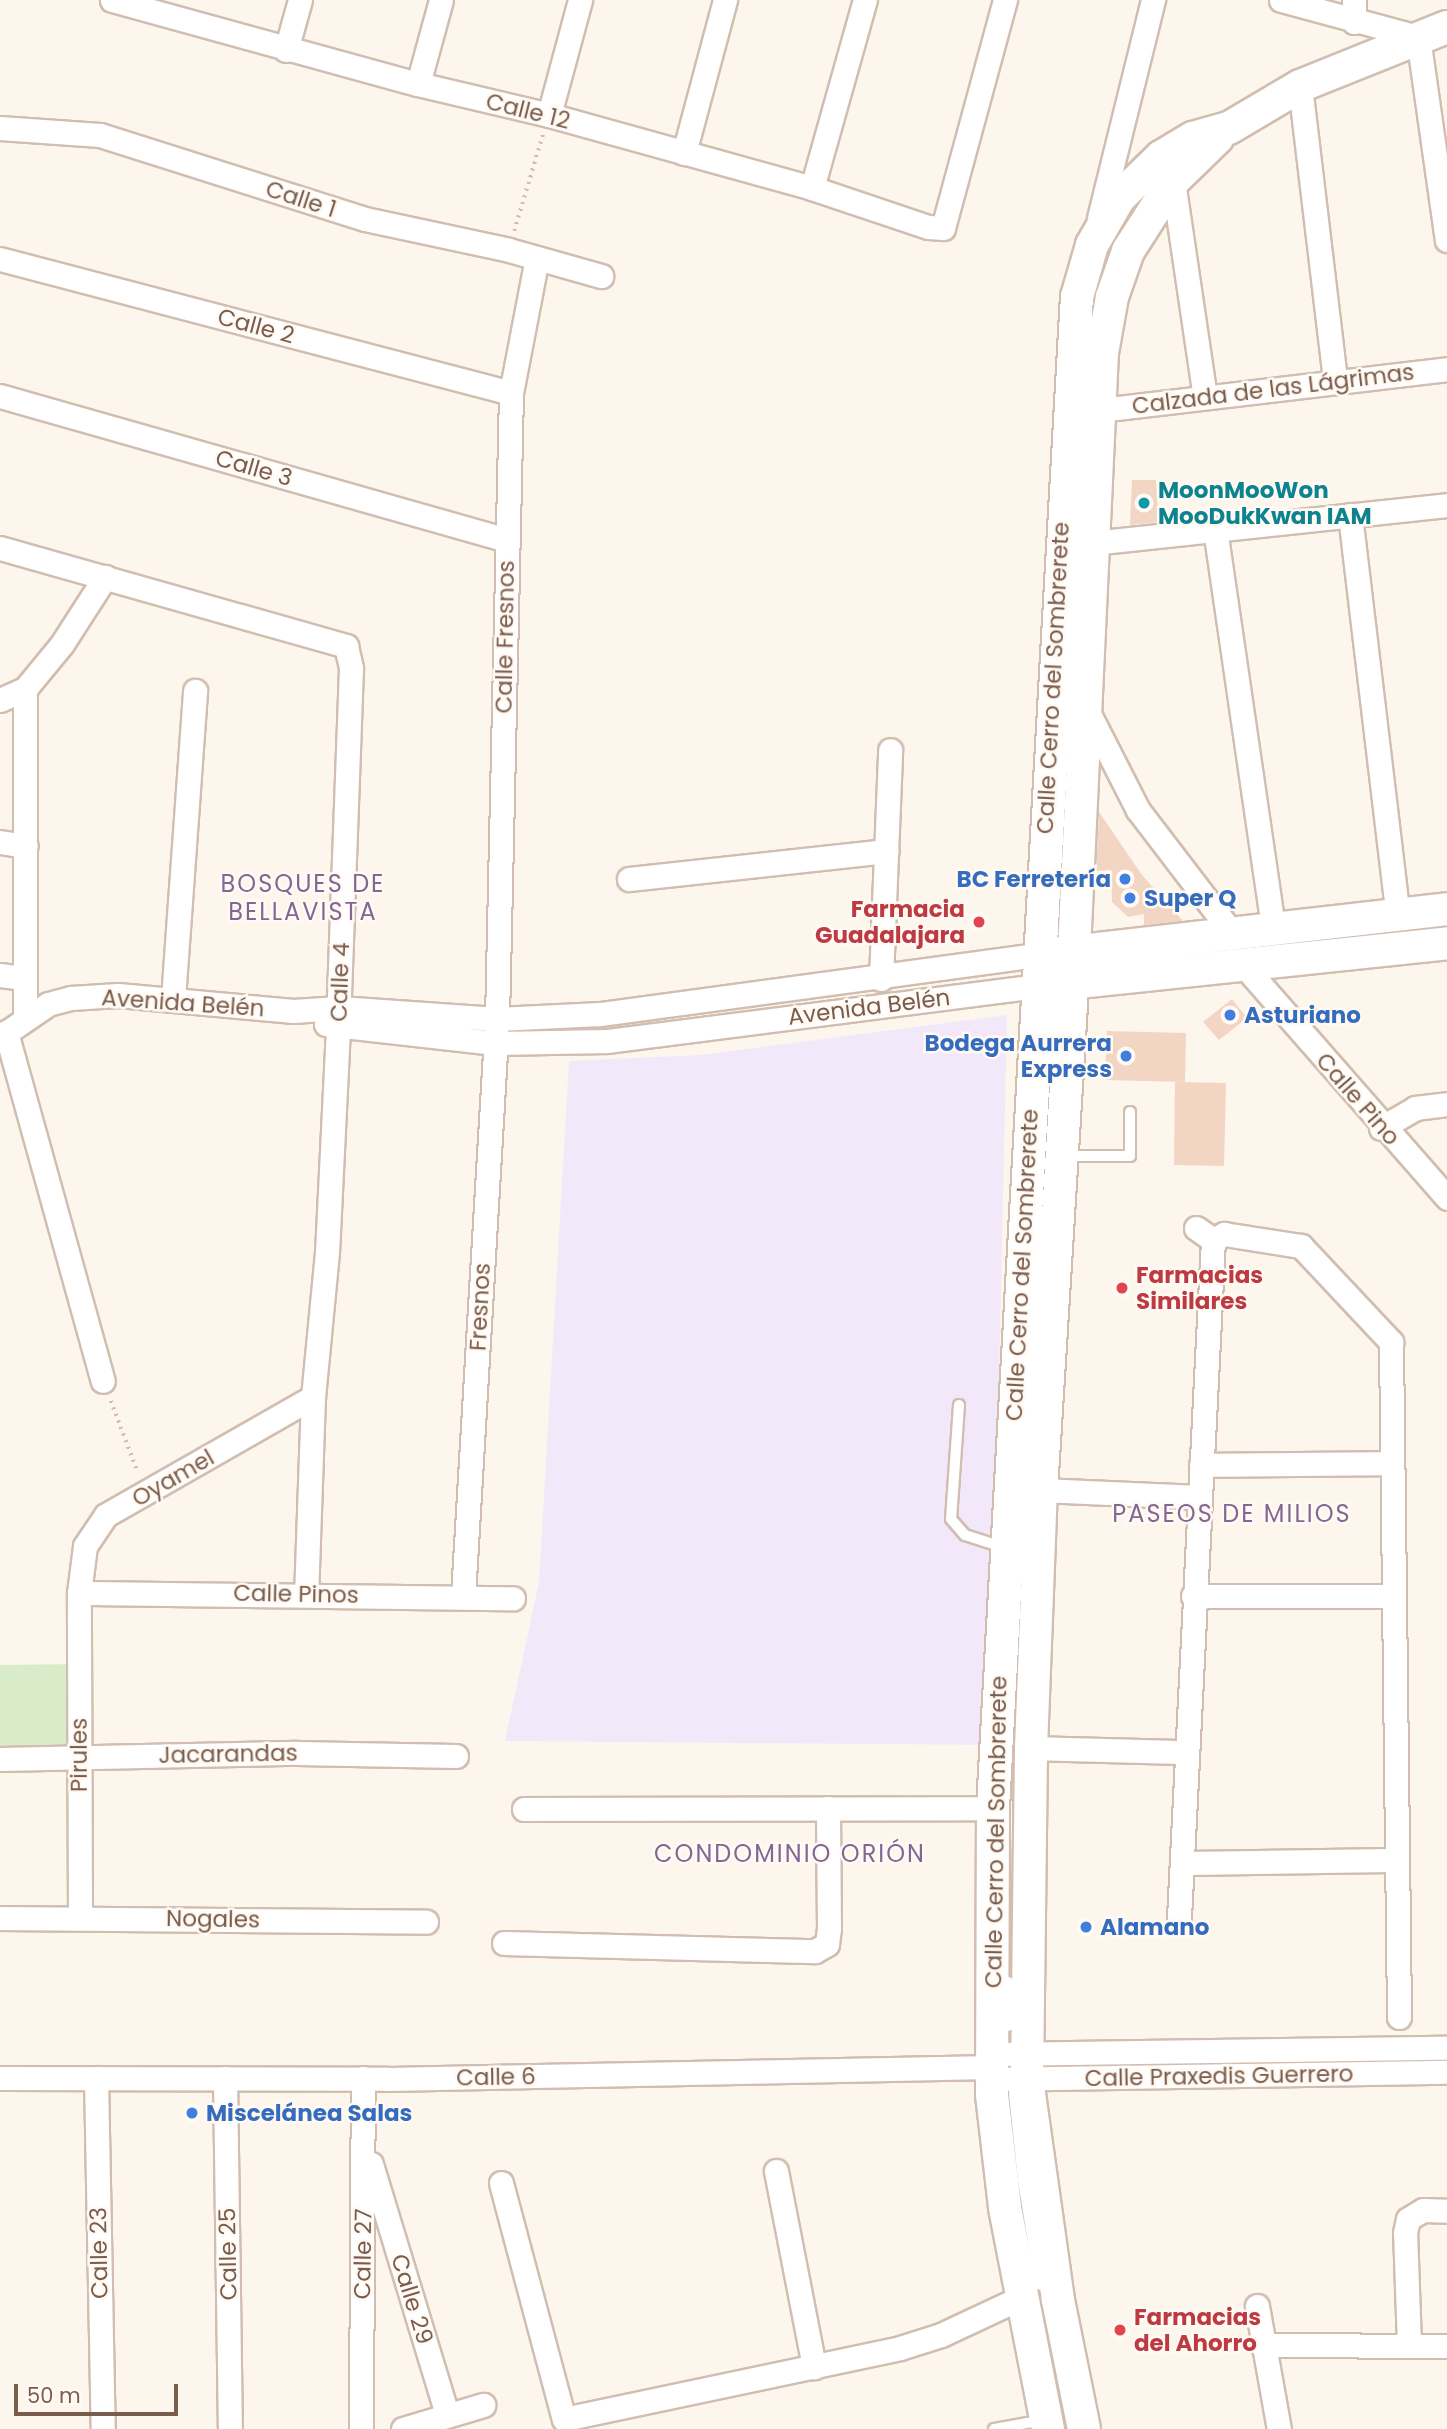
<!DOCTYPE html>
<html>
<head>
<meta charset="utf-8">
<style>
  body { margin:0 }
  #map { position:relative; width:1447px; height:2429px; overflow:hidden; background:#fdf6ec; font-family:Poppins,sans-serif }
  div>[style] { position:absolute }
  .education>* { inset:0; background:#f3e8fa }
  .green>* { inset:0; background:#d8ecc9 }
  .building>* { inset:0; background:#f3d5c3 }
  .path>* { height:3.5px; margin-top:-1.75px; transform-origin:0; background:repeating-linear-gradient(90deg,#d9b8a5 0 2px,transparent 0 7px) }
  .roads { filter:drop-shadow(2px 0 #d1beb0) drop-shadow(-2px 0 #d1beb0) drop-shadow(0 2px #d1beb0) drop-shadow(0 -2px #d1beb0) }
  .lane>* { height:10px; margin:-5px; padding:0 5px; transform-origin:5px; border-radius:5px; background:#fff }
  .street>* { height:23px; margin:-11.5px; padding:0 11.5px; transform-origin:11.5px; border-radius:11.5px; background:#fff }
  .secondary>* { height:32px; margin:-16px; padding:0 16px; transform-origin:16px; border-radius:16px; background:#fff }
  .dots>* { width:19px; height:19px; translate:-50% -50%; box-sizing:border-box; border:4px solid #fffaf3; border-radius:50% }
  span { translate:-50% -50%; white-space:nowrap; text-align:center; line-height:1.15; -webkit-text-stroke:5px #fffaf3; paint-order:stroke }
  .street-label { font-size:23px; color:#7a5c4d }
  .culture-label { font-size:23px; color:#0d838f; font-weight:700 }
  .left { translate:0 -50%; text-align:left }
  .shop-label { font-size:23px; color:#366cbe; font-weight:700 }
  .right { translate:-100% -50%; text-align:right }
  .health-label { font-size:23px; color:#be3a42; font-weight:700 }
  .neighbourhood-label { font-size:24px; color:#846695; letter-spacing:2px }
  .scale { position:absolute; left:14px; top:2384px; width:164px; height:32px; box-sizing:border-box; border:4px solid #7a5c4d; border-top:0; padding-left:9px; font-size:21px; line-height:24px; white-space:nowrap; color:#7a5c4d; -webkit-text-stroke:5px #fffaf3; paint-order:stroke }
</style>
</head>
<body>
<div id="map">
  <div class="education">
    <i style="clip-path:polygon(1007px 1015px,991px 1745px,505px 1741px,539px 1582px,569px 1061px,700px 1055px)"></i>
  </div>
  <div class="green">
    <i style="clip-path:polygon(81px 1664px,82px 1755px,0 1756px,0 1665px)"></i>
  </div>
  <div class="building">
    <i style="clip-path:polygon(1132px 480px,1156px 480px,1159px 522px,1130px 525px)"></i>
    <i style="clip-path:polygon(1099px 812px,1142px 875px,1183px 921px,1144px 925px,1144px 914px,1128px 917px,1112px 902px,1111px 870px,1096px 871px)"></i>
    <i style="clip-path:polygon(1232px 999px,1247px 1018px,1219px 1040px,1203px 1022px)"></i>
    <i style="clip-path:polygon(1107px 1031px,1186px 1033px,1185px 1082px,1105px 1080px)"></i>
    <i style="clip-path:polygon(1175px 1082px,1226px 1083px,1224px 1166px,1174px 1165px)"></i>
  </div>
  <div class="path">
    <i style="left:514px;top:231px;width:101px;rotate:-73.4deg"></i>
    <i style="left:111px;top:1401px;width:77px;rotate:69.4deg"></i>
  </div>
  <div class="roads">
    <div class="lane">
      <i style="left:1051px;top:1081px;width:92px;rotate:-87.5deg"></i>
      <i style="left:1064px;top:1156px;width:66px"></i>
      <i style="left:1130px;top:1156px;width:44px;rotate:-90deg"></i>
      <i style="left:959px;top:1405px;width:114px;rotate:94deg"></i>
      <i style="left:951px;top:1519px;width:21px;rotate:49deg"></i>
      <i style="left:965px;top:1535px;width:40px;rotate:18deg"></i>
      <i style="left:1008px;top:2026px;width:44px;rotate:-90deg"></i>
      <i style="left:1014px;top:2093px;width:87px;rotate:84.1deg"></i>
      <i style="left:1023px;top:2180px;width:106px;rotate:80.8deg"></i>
      <i style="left:994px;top:2429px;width:50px;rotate:-10.4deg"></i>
    </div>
    <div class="street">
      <i style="left:112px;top:0;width:317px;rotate:15.4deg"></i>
      <i style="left:418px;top:84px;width:135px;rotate:13.3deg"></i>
      <i style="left:549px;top:115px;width:273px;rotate:15.5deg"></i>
      <i style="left:812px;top:188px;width:122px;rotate:18.6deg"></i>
      <i style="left:928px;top:227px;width:15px;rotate:4deg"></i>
      <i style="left:943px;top:228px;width:236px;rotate:-74.8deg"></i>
      <i style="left:1281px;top:0;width:142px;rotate:15.1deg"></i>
      <i style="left:1418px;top:37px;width:205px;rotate:81.9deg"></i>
      <i style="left:1354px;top:22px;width:22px;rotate:-90deg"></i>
      <i style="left:286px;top:50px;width:52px;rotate:-74.4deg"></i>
      <i style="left:418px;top:84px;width:87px;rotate:-74.7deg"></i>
      <i style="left:1300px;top:86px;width:297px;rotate:83.2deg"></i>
      <i style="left:549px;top:115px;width:119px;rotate:-74.9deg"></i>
      <i style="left:0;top:128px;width:100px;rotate:4deg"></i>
      <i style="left:100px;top:135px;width:278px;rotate:17.6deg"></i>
      <i style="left:365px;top:219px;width:147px;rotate:12.1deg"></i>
      <i style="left:509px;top:250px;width:96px;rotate:15.8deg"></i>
      <i style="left:684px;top:153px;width:158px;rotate:-75deg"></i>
      <i style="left:1173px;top:181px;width:218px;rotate:81.6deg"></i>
      <i style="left:812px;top:188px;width:195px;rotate:-74.3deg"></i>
      <i style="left:1099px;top:218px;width:225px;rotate:-76.1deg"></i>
      <i style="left:0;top:259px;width:528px;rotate:14.69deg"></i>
      <i style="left:0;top:396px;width:527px;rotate:15.86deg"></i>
      <i style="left:1100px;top:410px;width:349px;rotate:-6.7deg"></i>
      <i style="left:1350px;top:515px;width:403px;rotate:83.2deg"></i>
      <i style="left:1215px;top:529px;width:403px;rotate:81.7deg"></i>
      <i style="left:1092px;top:543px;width:357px;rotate:-6.1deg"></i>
      <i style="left:0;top:548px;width:360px;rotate:15.8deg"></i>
      <i style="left:346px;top:646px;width:23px;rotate:77deg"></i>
      <i style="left:351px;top:668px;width:360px;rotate:92.1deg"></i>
      <i style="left:338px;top:1028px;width:224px;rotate:92.8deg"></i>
      <i style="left:327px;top:1252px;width:146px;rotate:95.5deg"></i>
      <i style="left:313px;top:1397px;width:197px;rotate:92deg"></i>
      <i style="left:25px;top:689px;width:328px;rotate:90deg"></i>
      <i style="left:0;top:700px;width:27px;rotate:-24deg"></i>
      <i style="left:25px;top:689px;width:58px;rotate:-50.6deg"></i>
      <i style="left:62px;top:644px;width:80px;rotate:-57.3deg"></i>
      <i style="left:1086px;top:708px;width:114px;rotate:63deg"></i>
      <i style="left:1138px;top:810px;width:155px;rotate:52.6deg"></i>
      <i style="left:0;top:842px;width:26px;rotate:9deg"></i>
      <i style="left:629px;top:879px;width:259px;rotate:-6.2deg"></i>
      <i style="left:1245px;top:967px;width:307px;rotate:48.8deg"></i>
      <i style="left:0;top:975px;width:23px;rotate:7deg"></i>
      <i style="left:881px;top:979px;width:229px;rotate:-87.7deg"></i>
      <i style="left:173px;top:999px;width:309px;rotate:-85.9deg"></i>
      <i style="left:326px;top:1024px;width:170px;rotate:6.4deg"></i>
      <i style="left:495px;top:1043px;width:113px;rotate:-1deg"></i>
      <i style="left:608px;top:1041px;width:434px;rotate:-7.3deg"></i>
      <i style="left:6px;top:1032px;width:362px;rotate:74.5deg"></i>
      <i style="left:0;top:1037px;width:58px;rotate:-34.5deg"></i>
      <i style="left:48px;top:1004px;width:24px;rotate:-15deg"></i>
      <i style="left:71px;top:998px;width:47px;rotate:-3.7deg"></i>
      <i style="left:118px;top:995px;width:176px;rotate:5.2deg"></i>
      <i style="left:293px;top:1011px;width:46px;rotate:-3.7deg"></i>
      <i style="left:339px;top:1008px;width:158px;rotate:4deg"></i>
      <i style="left:497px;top:1019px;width:103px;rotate:-2.8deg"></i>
      <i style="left:600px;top:1014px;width:442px;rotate:-7.7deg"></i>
      <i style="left:1381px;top:1128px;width:39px;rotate:-30deg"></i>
      <i style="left:1415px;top:1108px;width:32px;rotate:-7deg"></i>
      <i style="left:1196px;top:1228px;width:21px;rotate:35deg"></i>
      <i style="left:1213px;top:1240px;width:13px;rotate:-29deg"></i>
      <i style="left:1224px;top:1234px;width:78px;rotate:8.9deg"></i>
      <i style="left:1301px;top:1246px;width:132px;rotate:46.8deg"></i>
      <i style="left:1391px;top:1342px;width:675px;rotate:89.32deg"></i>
      <i style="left:1201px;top:1465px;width:191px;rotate:-0.6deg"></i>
      <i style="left:1041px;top:1490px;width:159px;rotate:2.5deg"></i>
      <i style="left:79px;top:1593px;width:434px;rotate:0.7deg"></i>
      <i style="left:463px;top:1596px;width:578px;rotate:-86.63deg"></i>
      <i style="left:497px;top:1019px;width:626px;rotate:-88.72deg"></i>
      <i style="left:511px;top:393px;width:137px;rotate:-79.1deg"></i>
      <i style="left:1193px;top:1596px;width:199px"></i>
      <i style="left:1031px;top:1748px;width:156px;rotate:1.5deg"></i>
      <i style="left:0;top:1759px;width:297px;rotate:-1.2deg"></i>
      <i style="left:297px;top:1753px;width:159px;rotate:1.1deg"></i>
      <i style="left:524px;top:1809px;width:469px;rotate:-0.1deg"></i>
      <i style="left:1182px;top:1863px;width:214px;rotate:-0.8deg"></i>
      <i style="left:80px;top:1917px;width:324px;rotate:-90.2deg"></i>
      <i style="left:79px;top:1593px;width:47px;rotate:-82.7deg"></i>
      <i style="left:85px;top:1546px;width:37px;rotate:-56deg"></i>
      <i style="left:106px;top:1515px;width:238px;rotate:-29.7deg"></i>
      <i style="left:0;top:1918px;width:426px;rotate:0.5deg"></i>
      <i style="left:1179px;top:1918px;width:679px;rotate:-87.13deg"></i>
      <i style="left:504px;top:1943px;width:311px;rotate:1.5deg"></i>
      <i style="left:815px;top:1951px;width:14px;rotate:-30deg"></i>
      <i style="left:827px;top:1944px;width:16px;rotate:-83deg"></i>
      <i style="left:829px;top:1928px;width:120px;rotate:-90.5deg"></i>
      <i style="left:992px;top:2054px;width:455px;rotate:-0.8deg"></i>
      <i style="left:0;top:2078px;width:388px;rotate:0.1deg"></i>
      <i style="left:388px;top:2079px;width:604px;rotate:-1.14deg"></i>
      <i style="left:96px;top:2078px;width:351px;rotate:88.9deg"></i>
      <i style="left:225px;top:2078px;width:351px;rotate:89.2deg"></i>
      <i style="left:992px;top:2079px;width:455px;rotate:-0.9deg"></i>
      <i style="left:371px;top:2164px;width:261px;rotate:73.1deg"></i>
      <i style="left:776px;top:2171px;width:200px;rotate:79deg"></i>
      <i style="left:501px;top:2183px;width:244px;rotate:75.1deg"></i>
      <i style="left:564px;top:2419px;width:343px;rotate:-11.9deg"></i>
      <i style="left:900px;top:2348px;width:43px;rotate:-17.6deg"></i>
      <i style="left:941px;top:2335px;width:89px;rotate:-25.1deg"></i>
      <i style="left:1257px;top:2306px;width:125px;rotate:79.9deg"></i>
      <i style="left:1262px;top:2345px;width:185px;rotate:0.3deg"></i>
      <i style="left:1409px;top:2345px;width:112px;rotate:-92deg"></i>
      <i style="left:1405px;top:2233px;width:14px;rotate:-78deg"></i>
      <i style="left:1408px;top:2219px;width:17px;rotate:-31deg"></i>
      <i style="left:1423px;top:2210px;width:24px;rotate:2deg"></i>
      <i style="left:361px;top:2429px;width:351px;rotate:-89.7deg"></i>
      <i style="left:403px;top:2429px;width:84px;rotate:-16.7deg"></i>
    </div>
    <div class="secondary">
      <i style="left:1054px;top:954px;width:396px;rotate:-6.5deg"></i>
      <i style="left:1050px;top:985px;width:399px;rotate:-6deg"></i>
      <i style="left:1048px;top:2429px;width:226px;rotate:-101deg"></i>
      <i style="left:1005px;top:2207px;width:114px;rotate:-96.6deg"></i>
      <i style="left:992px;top:2094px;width:286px;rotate:-89.8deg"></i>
      <i style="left:993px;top:1808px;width:1513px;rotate:-86.82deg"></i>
      <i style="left:1077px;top:297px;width:54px;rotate:-73.9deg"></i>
      <i style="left:1092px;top:245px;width:54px;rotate:-60.1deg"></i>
      <i style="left:1119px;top:198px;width:59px;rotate:-44.3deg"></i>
      <i style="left:1161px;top:157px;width:37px;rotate:-31deg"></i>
      <i style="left:1193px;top:138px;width:37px;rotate:-16deg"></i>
      <i style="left:1229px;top:128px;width:82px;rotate:-30.6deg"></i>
      <i style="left:1300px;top:86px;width:158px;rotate:-21.9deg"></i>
      <i style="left:1084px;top:2429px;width:132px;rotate:-101.4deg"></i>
      <i style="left:1058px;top:2300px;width:223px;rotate:-98deg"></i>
      <i style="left:1027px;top:2079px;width:331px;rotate:-89.3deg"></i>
      <i style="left:1031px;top:1748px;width:258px;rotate:-87.8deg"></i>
      <i style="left:1041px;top:1490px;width:519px;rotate:-86.46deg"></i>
      <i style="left:1073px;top:972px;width:620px;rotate:-87.32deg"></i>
      <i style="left:1102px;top:353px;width:57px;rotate:-79.9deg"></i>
      <i style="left:1112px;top:297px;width:49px;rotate:-70.8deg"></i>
      <i style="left:1128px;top:251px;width:83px;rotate:-57.3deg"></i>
      <i style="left:1173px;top:181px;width:62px;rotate:-44.3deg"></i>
    </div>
  </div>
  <div class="dots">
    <i style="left:1144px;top:503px;background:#0f9aa8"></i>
    <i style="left:1125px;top:879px;background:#3f7fe0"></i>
    <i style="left:1130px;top:898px;background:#3f7fe0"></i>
    <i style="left:979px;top:922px;background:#e0444e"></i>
    <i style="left:1230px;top:1015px;background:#3f7fe0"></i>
    <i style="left:1126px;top:1056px;background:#3f7fe0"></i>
    <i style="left:1122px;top:1288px;background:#e0444e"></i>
    <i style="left:1086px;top:1927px;background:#3f7fe0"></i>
    <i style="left:192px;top:2113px;background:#3f7fe0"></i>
    <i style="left:1120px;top:2330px;background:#e0444e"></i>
  </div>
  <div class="street-label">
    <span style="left:528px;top:111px;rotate:14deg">Calle 12</span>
    <span style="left:301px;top:199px;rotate:18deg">Calle 1</span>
    <span style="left:256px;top:326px;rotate:15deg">Calle 2</span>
    <span style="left:1273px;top:389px;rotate:-7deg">Calzada de las Lágrimas</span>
    <span style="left:254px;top:468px;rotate:16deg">Calle 3</span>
    <span style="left:505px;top:637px;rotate:-89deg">Calle Fresnos</span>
    <span style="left:1053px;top:678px;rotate:-87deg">Calle Cerro del Sombrerete</span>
    <span style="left:340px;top:982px;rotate:-88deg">Calle 4</span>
    <span style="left:183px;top:1003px;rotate:4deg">Avenida Belén</span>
    <span style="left:869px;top:1007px;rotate:-7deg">Avenida Belén</span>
    <span style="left:1358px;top:1099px;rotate:49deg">Calle Pino</span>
    <span style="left:1022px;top:1265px;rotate:-87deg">Calle Cerro del Sombrerete</span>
    <span style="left:480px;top:1307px;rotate:-87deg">Fresnos</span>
    <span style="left:173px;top:1478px;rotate:-30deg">Oyamel</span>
    <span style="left:296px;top:1594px;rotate:1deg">Calle Pinos</span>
    <span style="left:228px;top:1754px;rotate:-1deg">Jacarandas</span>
    <span style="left:79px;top:1755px;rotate:-90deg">Pirules</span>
    <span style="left:996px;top:1832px;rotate:-89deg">Calle Cerro del Sombrerete</span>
    <span style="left:213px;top:1919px;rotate:1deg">Nogales</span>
    <span style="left:1219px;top:2076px;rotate:-1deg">Calle Praxedis Guerrero</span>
    <span style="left:496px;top:2077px;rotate:-1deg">Calle 6</span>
    <span style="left:99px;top:2253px;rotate:-91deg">Calle 23</span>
    <span style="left:228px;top:2254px;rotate:-91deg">Calle 25</span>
    <span style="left:363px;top:2254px;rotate:-89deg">Calle 27</span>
    <span style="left:412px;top:2299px;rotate:73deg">Calle 29</span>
  </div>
  <div class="culture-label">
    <span class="left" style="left:1158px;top:503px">MoonMooWon<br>MooDukKwan IAM</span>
  </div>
  <div class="shop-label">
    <span class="right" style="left:1111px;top:879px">BC Ferretería</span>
    <span class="left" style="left:1144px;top:898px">Super Q</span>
    <span class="left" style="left:1244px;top:1015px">Asturiano</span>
    <span class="right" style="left:1112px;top:1056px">Bodega Aurrera<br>Express</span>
    <span class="left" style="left:1100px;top:1927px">Alamano</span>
    <span class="left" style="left:206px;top:2113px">Miscelánea Salas</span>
  </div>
  <div class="health-label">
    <span class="right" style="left:965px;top:922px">Farmacia<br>Guadalajara</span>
    <span class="left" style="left:1136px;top:1288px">Farmacias<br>Similares</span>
    <span class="left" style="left:1134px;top:2330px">Farmacias<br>del Ahorro</span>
  </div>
  <div class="neighbourhood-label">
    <span style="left:303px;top:898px">BOSQUES DE<br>BELLAVISTA</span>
    <span style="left:1232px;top:1514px">PASEOS DE MILIOS</span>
    <span style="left:790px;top:1854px">CONDOMINIO ORIÓN</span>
  </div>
  <div class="scale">50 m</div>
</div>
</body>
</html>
